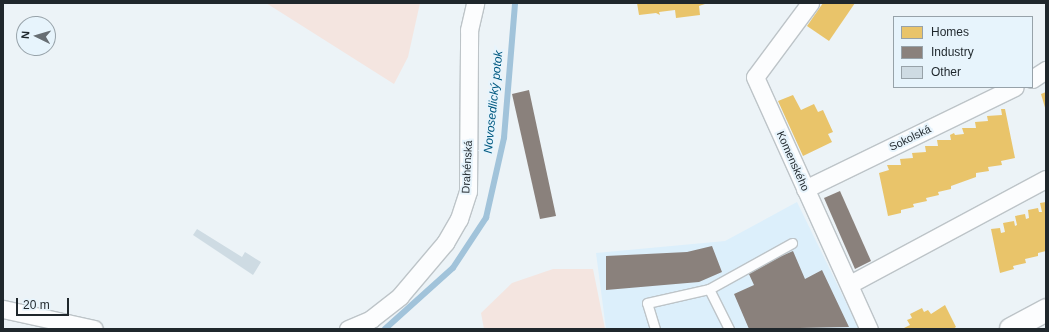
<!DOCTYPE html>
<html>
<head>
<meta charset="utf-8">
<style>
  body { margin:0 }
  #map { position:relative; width:1049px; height:332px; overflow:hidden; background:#ecf3f7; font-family:Arial,sans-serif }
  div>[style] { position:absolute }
  .built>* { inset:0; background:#dceffb }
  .green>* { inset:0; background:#f4e5e0 }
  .homes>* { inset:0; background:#e9c46a }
  .industry>* { inset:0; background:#8a817c }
  .stream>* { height:5.5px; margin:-2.75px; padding:0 2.75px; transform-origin:2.75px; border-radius:2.75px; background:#a1c3da }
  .building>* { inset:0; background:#cedbe3 }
  .roads { filter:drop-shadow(1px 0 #bdc4c8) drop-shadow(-1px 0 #bdc4c8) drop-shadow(0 1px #bdc4c8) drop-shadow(0 -1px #bdc4c8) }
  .service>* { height:9px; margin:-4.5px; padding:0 4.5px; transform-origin:4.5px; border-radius:4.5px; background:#fcfdfe }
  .minor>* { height:17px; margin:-8.5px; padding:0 8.5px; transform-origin:8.5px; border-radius:8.5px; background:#fcfdfe }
  .tertiary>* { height:22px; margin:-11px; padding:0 11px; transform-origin:11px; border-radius:11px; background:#fcfdfe }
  span { translate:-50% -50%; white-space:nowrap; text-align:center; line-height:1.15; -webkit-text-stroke:4px #e7f4fc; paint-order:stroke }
  .street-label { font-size:11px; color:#1f272c }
  .water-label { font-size:12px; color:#005980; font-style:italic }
  .frame { position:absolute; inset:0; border:4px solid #1f272c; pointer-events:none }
  .legend { position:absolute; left:893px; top:16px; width:140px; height:72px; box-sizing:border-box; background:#e7f4fc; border:1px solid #97a2a9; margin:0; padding:5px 7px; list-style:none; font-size:12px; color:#1f272c }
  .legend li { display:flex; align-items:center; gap:8px; height:20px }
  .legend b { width:20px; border:1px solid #97a2a9 }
  .north { position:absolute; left:16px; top:16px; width:40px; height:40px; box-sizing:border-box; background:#e7f4fc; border:1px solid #97a2a9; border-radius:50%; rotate:275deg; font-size:11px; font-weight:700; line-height:16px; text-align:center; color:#1f272c }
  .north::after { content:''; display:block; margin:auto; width:14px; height:18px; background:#676e73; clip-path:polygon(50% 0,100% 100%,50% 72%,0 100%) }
  .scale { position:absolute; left:16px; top:298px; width:53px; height:18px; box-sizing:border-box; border:2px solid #1f272c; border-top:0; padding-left:5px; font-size:12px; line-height:14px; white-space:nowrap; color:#1f272c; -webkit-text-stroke:3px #e7f4fc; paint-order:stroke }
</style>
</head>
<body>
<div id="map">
  <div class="built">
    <i style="clip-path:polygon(797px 202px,859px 329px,606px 329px,596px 253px,725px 241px)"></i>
  </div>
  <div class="green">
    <i style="clip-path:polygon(266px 3px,420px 3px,408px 57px,394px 84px)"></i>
    <i style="clip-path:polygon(553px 269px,593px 269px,605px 329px,484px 329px,481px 313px,512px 283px)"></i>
  </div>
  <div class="homes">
    <i style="clip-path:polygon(637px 3px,705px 3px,705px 4px,699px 6px,700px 15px,676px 18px,675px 10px,659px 12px,660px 15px,656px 13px,639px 15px)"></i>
    <i style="clip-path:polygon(823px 3px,855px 3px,829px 41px,807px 26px)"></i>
    <i style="clip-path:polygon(1046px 92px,1046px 111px,1041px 94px)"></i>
    <i style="clip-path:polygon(793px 95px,801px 110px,814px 104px,818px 112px,823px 110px,833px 132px,828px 134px,832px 142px,803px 156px,778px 101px)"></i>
    <i style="clip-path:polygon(1001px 109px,1005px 109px,1015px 158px,1001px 161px,1002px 165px,988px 167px,989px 171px,976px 173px,976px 177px,951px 186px,951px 189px,938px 192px,939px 195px,926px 198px,927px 201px,913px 204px,914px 207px,901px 210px,901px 213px,888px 216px,879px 173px,889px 170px,887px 165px,901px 165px,900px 159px,913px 158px,912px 153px,926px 152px,925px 146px,938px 146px,937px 140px,951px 140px,950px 135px,954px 133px,955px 135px,964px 134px,962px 128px,976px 128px,975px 122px,988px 121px,987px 116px,1002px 115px)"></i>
    <i style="clip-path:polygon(1046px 202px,1046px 251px,1038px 253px,1038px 256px,1025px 259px,1026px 263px,1013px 266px,1014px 269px,1000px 273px,991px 229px,1000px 228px,1001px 233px,1005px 232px,1003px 223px,1014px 221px,1015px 226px,1017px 225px,1015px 216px,1025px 214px,1026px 219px,1029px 218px,1028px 210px,1038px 208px,1039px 212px,1042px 212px,1040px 203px)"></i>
    <i style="clip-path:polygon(945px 305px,956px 327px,953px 329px,902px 329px,910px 325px,907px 320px,912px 318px,910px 314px,922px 308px,924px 312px,928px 310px,931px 314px)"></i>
  </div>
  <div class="industry">
    <i style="clip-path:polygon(529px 90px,556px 216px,540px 219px,512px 94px)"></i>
    <i style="clip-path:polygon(840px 191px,871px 261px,855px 269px,824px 198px)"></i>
    <i style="clip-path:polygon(712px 246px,722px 272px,699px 282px,606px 290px,606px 256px,687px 252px)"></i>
    <i style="clip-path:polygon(793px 251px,805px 279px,822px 270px,849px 327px,749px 329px,734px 294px,754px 285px,748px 272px,745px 272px)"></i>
  </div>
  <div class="stream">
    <i style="left:385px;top:329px;width:91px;rotate:-41.9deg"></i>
    <i style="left:453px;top:268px;width:60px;rotate:-56.6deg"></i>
    <i style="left:486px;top:218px;width:82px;rotate:-77.3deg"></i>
    <i style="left:504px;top:138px;width:135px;rotate:-85.3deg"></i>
  </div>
  <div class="building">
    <i style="clip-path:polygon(197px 229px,242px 257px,245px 252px,261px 262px,253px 275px,193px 235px)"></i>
  </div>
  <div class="roads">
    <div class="service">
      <i style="left:709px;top:289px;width:45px;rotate:63.4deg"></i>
      <i style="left:655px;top:329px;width:27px;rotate:-107deg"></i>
      <i style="left:647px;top:303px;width:64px;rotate:-12.7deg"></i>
      <i style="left:709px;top:289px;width:95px;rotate:-29deg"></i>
    </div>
    <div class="minor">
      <i style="left:810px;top:3px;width:92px;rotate:126.6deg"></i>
      <i style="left:755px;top:77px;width:277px;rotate:65.7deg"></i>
      <i style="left:1032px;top:79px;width:17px;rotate:-33deg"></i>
      <i style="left:805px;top:189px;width:233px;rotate:-25.9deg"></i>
      <i style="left:850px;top:284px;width:222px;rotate:-28.2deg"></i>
      <i style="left:3px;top:309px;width:93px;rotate:12.4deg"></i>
      <i style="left:348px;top:329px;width:25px;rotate:-23deg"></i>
      <i style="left:371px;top:319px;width:37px;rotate:-38deg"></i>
      <i style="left:400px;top:296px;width:70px;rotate:-49.7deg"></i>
      <i style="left:445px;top:243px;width:28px;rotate:-60deg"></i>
      <i style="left:459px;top:219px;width:29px;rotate:-72deg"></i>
      <i style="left:468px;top:191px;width:161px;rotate:-89.6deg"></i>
      <i style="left:469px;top:30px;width:28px;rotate:-77deg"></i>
    </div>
    <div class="tertiary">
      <i style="left:1011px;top:329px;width:40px;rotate:-28deg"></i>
    </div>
  </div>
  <div class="street-label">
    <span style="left:910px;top:138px;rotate:-26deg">Sokolská</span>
    <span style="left:793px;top:161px;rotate:66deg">Komenského</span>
    <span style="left:467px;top:167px;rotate:-87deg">Drahénská</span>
  </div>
  <div class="water-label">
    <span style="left:494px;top:102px;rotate:-84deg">Novosedlický potok</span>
  </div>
  <div class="frame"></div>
  <ul class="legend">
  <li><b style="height:11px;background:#e9c46a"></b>Homes</li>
  <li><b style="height:11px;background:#8a817c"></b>Industry</li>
  <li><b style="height:11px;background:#cedbe3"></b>Other</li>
  </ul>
  <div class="north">N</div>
  <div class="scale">20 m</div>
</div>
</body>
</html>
